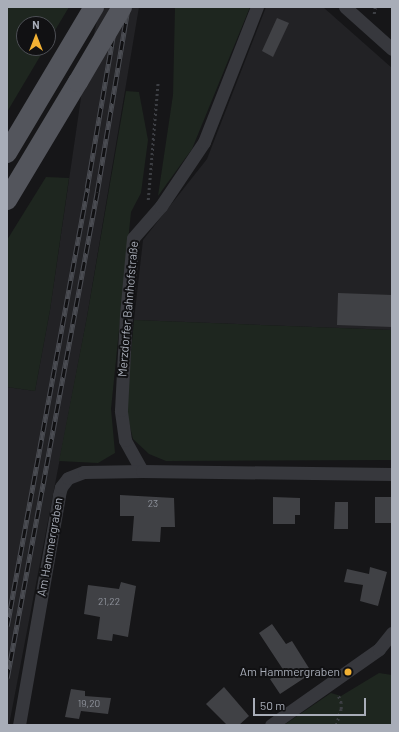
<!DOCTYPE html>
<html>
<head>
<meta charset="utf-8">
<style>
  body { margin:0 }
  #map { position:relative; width:399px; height:732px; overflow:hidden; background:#161618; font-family:Barlow,sans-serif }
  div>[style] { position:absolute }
  .built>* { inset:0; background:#222225 }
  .green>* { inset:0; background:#1e261f }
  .building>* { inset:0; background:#404145 }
  .path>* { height:2.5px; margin-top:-1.25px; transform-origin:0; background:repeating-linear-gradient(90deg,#3d3f44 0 2px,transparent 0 5px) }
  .street>* { height:13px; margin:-6.5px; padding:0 6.5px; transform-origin:6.5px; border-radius:6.5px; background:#37383d }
  .primary>* { height:20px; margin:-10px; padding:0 10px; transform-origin:10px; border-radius:10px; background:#53555c }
  .rail>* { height:4.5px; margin-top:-2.25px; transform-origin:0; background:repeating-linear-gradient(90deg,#111113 0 9px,#4a4c52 0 18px); box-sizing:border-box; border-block:1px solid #4a4c52 }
  .primary-bridge>* { height:20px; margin:-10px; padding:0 10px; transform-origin:10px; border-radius:10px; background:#53555c }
  .dots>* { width:11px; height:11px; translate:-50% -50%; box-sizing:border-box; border:2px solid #111113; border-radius:50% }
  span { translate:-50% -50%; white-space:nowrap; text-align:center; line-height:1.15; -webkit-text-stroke:4px #111113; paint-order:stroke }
  .number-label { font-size:10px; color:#8e929b }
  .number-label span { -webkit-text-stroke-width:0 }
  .street-label { font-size:12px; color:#a8adb8 }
  .poi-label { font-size:12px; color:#a8adb8 }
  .right { translate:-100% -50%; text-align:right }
  .frame { position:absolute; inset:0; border:8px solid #a8adb8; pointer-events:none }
  .north { position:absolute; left:16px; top:16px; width:40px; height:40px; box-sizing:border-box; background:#111113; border:1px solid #4d4f55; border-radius:50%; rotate:0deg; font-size:11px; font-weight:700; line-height:16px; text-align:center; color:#a8adb8 }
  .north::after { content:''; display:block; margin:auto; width:14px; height:18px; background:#f2b134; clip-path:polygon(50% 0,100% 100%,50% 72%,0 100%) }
  .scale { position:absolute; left:253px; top:698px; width:113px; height:18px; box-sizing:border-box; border:2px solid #a8adb8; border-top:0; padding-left:5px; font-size:12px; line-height:14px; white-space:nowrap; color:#a8adb8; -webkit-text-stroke:3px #111113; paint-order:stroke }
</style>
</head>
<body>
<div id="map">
  <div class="built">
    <i style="clip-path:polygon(100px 7px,139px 7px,87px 317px,9px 725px,7px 725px,7px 387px,35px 391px,50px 310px,83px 84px)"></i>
    <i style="clip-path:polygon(266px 7px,323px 7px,392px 68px,392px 330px,134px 320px,143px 240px,207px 159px)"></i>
  </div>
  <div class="green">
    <i style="clip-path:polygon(7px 7px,69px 7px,48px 42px,48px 24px,24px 24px,24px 48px,45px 48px,7px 112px)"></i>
    <i style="clip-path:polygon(175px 7px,250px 7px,192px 149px,158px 196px,173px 95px)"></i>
    <i style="clip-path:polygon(126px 91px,139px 92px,148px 140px,141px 193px,131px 212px,111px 409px,115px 453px,98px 463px,59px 461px,87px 317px)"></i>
    <i style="clip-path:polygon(46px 177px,69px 178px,50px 310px,35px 391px,7px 387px,7px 240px)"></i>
    <i style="clip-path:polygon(134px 320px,392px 330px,392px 460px,166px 461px,149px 454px,133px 439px,126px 410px)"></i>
    <i style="clip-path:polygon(379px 673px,392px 675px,392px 725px,284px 725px,331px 693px,341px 696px)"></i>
  </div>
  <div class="building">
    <i style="clip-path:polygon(277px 18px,289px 23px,273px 57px,262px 51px)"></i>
    <i style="clip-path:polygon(338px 293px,392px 295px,392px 327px,337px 325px)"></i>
    <i style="clip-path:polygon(120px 495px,174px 498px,175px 527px,161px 527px,160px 542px,132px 541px,134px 516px,120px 516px)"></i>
    <i style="clip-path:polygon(273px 497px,300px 498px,300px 515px,295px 515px,295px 524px,273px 524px)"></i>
    <i style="clip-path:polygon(375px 497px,392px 497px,392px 523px,375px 523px)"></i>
    <i style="clip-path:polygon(335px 502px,348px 502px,348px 529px,334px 529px)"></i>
    <i style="clip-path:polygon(370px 567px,387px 572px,378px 606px,360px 601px,363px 585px,344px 582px,347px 569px,369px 574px)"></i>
    <i style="clip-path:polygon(121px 582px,136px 586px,128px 637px,113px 634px,112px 641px,97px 639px,100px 617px,84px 614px,88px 585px,119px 589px)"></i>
    <i style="clip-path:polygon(272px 624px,286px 644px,292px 641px,312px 673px,280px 694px,270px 679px,284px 671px,259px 633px)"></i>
    <i style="clip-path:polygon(224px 687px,249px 716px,239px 725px,227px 725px,206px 704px)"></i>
    <i style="clip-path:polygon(71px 689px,85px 691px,85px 696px,111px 698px,108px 714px,81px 711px,79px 719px,65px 717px)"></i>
  </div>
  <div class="path">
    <i style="left:374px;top:14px;width:7px;rotate:-82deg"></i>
    <i style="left:148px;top:200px;width:119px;rotate:-85.2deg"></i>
    <i style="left:336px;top:725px;width:17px;rotate:-73deg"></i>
    <i style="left:341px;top:709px;width:6px;rotate:-90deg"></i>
    <i style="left:341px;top:703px;width:9px;rotate:-111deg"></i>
  </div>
  <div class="street">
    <i style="left:345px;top:7px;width:63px;rotate:41.8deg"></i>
    <i style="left:142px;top:471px;width:35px;rotate:-119deg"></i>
    <i style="left:125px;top:440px;width:30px;rotate:-98deg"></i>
    <i style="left:121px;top:410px;width:95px;rotate:-87deg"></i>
    <i style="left:126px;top:315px;width:77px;rotate:-84.8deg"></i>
    <i style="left:133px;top:238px;width:43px;rotate:-48.8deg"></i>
    <i style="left:161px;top:206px;width:77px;rotate:-56.1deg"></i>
    <i style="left:204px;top:142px;width:145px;rotate:-68.6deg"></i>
    <i style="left:19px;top:725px;width:233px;rotate:-80.1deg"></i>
    <i style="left:59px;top:495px;width:8px;rotate:-76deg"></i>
    <i style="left:61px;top:487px;width:11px;rotate:-52deg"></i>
    <i style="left:68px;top:478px;width:17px;rotate:-21deg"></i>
    <i style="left:84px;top:472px;width:58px;rotate:-1deg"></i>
    <i style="left:142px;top:471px;width:250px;rotate:0.7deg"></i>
    <i style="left:271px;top:725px;width:132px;rotate:-35.1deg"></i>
    <i style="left:379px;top:649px;width:21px;rotate:-51deg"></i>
  </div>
  <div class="primary">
    <i style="left:7px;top:153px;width:170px;rotate:-59.2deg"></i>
    <i style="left:7px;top:200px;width:138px;rotate:-59deg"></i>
  </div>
  <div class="rail">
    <i style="left:7px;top:626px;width:445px;rotate:-79.6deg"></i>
    <i style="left:87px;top:188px;width:184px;rotate:-80.3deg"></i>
    <i style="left:7px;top:678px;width:494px;rotate:-79.5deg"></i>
    <i style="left:97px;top:192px;width:188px;rotate:-80.5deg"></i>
  </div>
  <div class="primary-bridge">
    <i style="left:78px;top:82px;width:87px;rotate:-59.6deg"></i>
  </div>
  <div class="dots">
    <i style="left:348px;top:672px;background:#f2b134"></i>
  </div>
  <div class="number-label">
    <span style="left:153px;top:504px">23</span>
    <span style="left:109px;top:602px">21,22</span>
    <span style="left:89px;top:704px">19,20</span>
  </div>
  <div class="street-label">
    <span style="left:128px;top:309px;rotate:-85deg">Merzdorfer Bahnhofstraße</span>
    <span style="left:50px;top:547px;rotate:-80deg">Am Hammergraben</span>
  </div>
  <div class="poi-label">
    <span class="right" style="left:340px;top:672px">Am Hammergraben</span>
  </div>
  <div class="frame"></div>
  <div class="north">N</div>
  <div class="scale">50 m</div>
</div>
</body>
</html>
